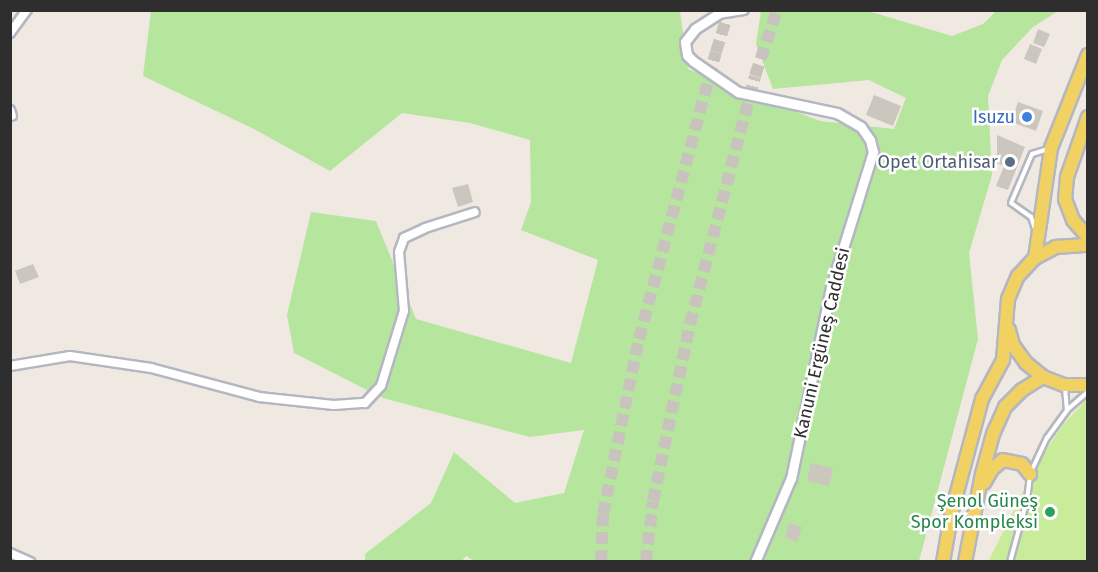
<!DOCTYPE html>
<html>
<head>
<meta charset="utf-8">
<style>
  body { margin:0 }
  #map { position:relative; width:1098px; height:572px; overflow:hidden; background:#efe9e1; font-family:"Fira Sans",sans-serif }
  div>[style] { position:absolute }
  .green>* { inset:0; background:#b6e59e }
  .pitch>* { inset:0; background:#c9ec9a }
  .building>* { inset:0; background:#cbc7bf }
  .trunk-tunnel>* { height:12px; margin-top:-6px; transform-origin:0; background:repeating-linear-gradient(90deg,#c8c4bd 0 12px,transparent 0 18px) }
  .roads { filter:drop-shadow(2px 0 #b4b7c1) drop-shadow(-2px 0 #b4b7c1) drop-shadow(0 2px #b4b7c1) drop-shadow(0 -2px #b4b7c1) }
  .service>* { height:4px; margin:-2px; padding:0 2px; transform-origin:2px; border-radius:2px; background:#fff }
  .minor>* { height:8px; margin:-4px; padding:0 4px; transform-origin:4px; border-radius:4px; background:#fff }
  .tertiary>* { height:9px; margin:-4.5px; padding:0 4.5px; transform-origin:4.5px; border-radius:4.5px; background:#fff }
  .primary>* { height:12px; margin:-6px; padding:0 6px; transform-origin:6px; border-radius:6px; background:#f2d163 }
  .dots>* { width:16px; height:16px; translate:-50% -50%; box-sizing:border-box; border:3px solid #fff; border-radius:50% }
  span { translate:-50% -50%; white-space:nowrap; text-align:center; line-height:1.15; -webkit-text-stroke:5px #fff; paint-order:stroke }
  .shop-label { font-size:18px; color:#366cbe }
  .right { translate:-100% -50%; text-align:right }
  .service-label { font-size:18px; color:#4e5e75 }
  .street-label { font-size:18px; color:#2e2e2e }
  .leisure-label { font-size:18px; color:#27864d }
  .frame { position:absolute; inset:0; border:12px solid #2e2e2e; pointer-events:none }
</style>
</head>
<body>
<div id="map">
  <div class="green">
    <i style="clip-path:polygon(151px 11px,680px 11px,688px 69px,820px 121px,894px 129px,906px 98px,869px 80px,773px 89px,756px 44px,761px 11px,868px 11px,952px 36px,983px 24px,996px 11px,1058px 11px,1033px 27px,1002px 60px,988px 96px,992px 175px,969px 253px,978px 339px,919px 561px,476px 562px,466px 556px,462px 561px,365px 561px,365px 554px,431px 503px,454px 452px,515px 503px,564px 493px,584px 430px,530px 437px,383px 398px,294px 353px,287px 315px,311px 212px,376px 221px,416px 319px,571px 363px,598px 260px,521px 230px,531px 202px,530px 140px,470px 123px,402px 113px,330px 171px,254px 129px,143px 76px)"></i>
  </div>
  <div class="pitch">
    <i style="clip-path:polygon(1087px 399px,1087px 561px,988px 562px,1038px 462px,1063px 425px)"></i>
  </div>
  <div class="building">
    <i style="clip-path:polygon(1038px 29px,1050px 34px,1044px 47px,1033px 43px)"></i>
    <i style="clip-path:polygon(1030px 44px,1042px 49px,1036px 64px,1024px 59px)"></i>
    <i style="clip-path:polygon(874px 95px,901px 106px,893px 126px,866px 115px)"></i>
    <i style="clip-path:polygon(1018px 102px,1043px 111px,1036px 131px,1011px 122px)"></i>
    <i style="clip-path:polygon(997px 135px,1025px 147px,1008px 190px,996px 186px,1004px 166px,997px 163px)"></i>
    <i style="clip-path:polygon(468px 184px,473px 202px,458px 207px,452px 188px)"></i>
    <i style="clip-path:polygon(33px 264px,39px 277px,20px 284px,15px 271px)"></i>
    <i style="clip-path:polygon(811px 463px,833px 468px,829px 486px,807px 481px)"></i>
    <i style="clip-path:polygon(789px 523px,802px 527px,797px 542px,785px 538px)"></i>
  </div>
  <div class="trunk-tunnel">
    <i style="left:601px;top:562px;width:48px;rotate:-87.6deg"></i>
    <i style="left:603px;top:514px;width:179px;rotate:-78.4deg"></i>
    <i style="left:639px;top:339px;width:297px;rotate:-75deg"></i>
    <i style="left:716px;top:52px;width:44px;rotate:-72.8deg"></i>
    <i style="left:646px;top:562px;width:61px;rotate:-83.5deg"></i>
    <i style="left:653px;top:501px;width:181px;rotate:-78.2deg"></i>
    <i style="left:690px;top:324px;width:256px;rotate:-75.3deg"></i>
    <i style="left:755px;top:76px;width:70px;rotate:-71.6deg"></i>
  </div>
  <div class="roads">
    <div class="service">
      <i style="left:1035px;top:229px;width:13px;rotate:-108deg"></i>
      <i style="left:1031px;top:217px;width:24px;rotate:-145deg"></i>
      <i style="left:1011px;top:203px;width:53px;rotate:-66.8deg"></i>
      <i style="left:1032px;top:154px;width:17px;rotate:-17deg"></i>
      <i style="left:1065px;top:388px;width:22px;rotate:85deg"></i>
      <i style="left:1067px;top:410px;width:28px;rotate:-41deg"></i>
      <i style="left:1010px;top:562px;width:64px;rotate:-74.7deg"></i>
      <i style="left:1027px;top:500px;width:26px;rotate:-83deg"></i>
      <i style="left:1030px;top:474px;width:40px;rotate:-65deg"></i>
      <i style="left:1047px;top:438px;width:34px;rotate:-54deg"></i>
    </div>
    <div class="minor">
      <i style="left:718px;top:14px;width:26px;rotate:-9deg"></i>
      <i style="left:10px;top:33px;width:29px;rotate:-54deg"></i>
      <i style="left:10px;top:110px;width:6px;rotate:72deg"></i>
      <i style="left:10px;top:366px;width:61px;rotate:-9.5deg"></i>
      <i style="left:70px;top:356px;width:82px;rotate:8.4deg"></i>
      <i style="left:151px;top:368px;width:112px;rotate:15deg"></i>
      <i style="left:259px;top:397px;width:75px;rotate:6.1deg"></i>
      <i style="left:334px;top:405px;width:31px;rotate:-4deg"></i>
      <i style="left:365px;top:403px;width:23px;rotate:-47deg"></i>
      <i style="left:381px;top:386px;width:78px;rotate:-73deg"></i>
      <i style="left:404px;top:311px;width:59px;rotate:-94.8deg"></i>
      <i style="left:399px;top:252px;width:15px;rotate:-70deg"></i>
      <i style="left:404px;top:238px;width:23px;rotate:-25deg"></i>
      <i style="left:425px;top:228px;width:52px;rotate:-17.7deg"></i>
      <i style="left:10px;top:553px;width:22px;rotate:24deg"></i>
    </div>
    <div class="tertiary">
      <i style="left:724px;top:10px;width:35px;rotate:147deg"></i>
      <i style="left:695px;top:29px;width:16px;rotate:128deg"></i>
      <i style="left:685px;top:42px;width:13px;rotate:81deg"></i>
      <i style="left:687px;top:55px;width:8px;rotate:45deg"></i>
      <i style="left:693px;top:61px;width:55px;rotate:34.6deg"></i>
      <i style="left:738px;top:92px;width:101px;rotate:12deg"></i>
      <i style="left:837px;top:113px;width:28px;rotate:30deg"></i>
      <i style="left:861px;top:127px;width:16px;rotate:55deg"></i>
      <i style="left:870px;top:140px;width:12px;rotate:76deg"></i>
      <i style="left:873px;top:152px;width:141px;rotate:107.3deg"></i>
      <i style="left:831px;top:287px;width:195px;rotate:101.8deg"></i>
      <i style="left:791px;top:478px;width:91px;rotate:113.2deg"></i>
    </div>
    <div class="primary">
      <i style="left:1088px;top:117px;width:64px;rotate:109.3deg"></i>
      <i style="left:1067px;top:177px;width:22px;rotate:95deg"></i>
      <i style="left:1065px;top:199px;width:22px;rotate:69deg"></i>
      <i style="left:1073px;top:220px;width:23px;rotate:49deg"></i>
      <i style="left:1035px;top:258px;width:111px;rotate:-81.7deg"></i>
      <i style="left:1051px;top:148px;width:100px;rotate:-68.3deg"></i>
      <i style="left:1009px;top:330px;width:16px;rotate:75deg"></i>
      <i style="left:1013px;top:345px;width:22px;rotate:54deg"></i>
      <i style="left:1026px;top:363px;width:22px;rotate:39deg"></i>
      <i style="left:1043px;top:377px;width:22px;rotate:21deg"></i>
      <i style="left:1064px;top:385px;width:24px"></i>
      <i style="left:984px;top:483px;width:16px;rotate:-60deg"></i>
      <i style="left:992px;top:469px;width:14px;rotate:-39deg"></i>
      <i style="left:1003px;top:460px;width:19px;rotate:12deg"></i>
      <i style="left:1022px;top:464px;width:13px;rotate:51deg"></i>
      <i style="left:943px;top:562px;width:52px;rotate:-80deg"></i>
      <i style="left:952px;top:511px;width:116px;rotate:-75deg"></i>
      <i style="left:982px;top:399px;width:44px;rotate:-61.7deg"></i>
      <i style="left:1003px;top:360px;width:61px;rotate:-85.3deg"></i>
      <i style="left:1008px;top:299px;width:25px;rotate:-67deg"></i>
      <i style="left:1018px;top:276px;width:25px;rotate:-47deg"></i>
      <i style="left:1035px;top:258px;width:24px;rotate:-28deg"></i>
      <i style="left:1056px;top:247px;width:32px;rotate:-4deg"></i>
      <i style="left:965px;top:562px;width:90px;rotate:-79.1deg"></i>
      <i style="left:982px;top:474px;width:41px;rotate:-74.6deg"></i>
      <i style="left:993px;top:434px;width:30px;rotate:-66deg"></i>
      <i style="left:1005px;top:407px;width:24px;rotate:-45deg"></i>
      <i style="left:1022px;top:390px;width:25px;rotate:-32deg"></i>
    </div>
  </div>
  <div class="dots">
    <i style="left:1027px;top:117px;background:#3f7fe0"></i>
    <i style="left:1010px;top:162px;background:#5c6f8a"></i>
    <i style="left:1050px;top:512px;background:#2e9e5b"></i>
  </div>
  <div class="shop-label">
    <span class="right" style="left:1015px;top:117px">Isuzu</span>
  </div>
  <div class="service-label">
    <span class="right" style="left:998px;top:162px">Opet Ortahisar</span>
  </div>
  <div class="street-label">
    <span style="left:822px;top:343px;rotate:-77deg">Kanuni Ergüneş Caddesi</span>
  </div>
  <div class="leisure-label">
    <span class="right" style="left:1038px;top:512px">Şenol Güneş<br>Spor Kompleksi</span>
  </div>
  <div class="frame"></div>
</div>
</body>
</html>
